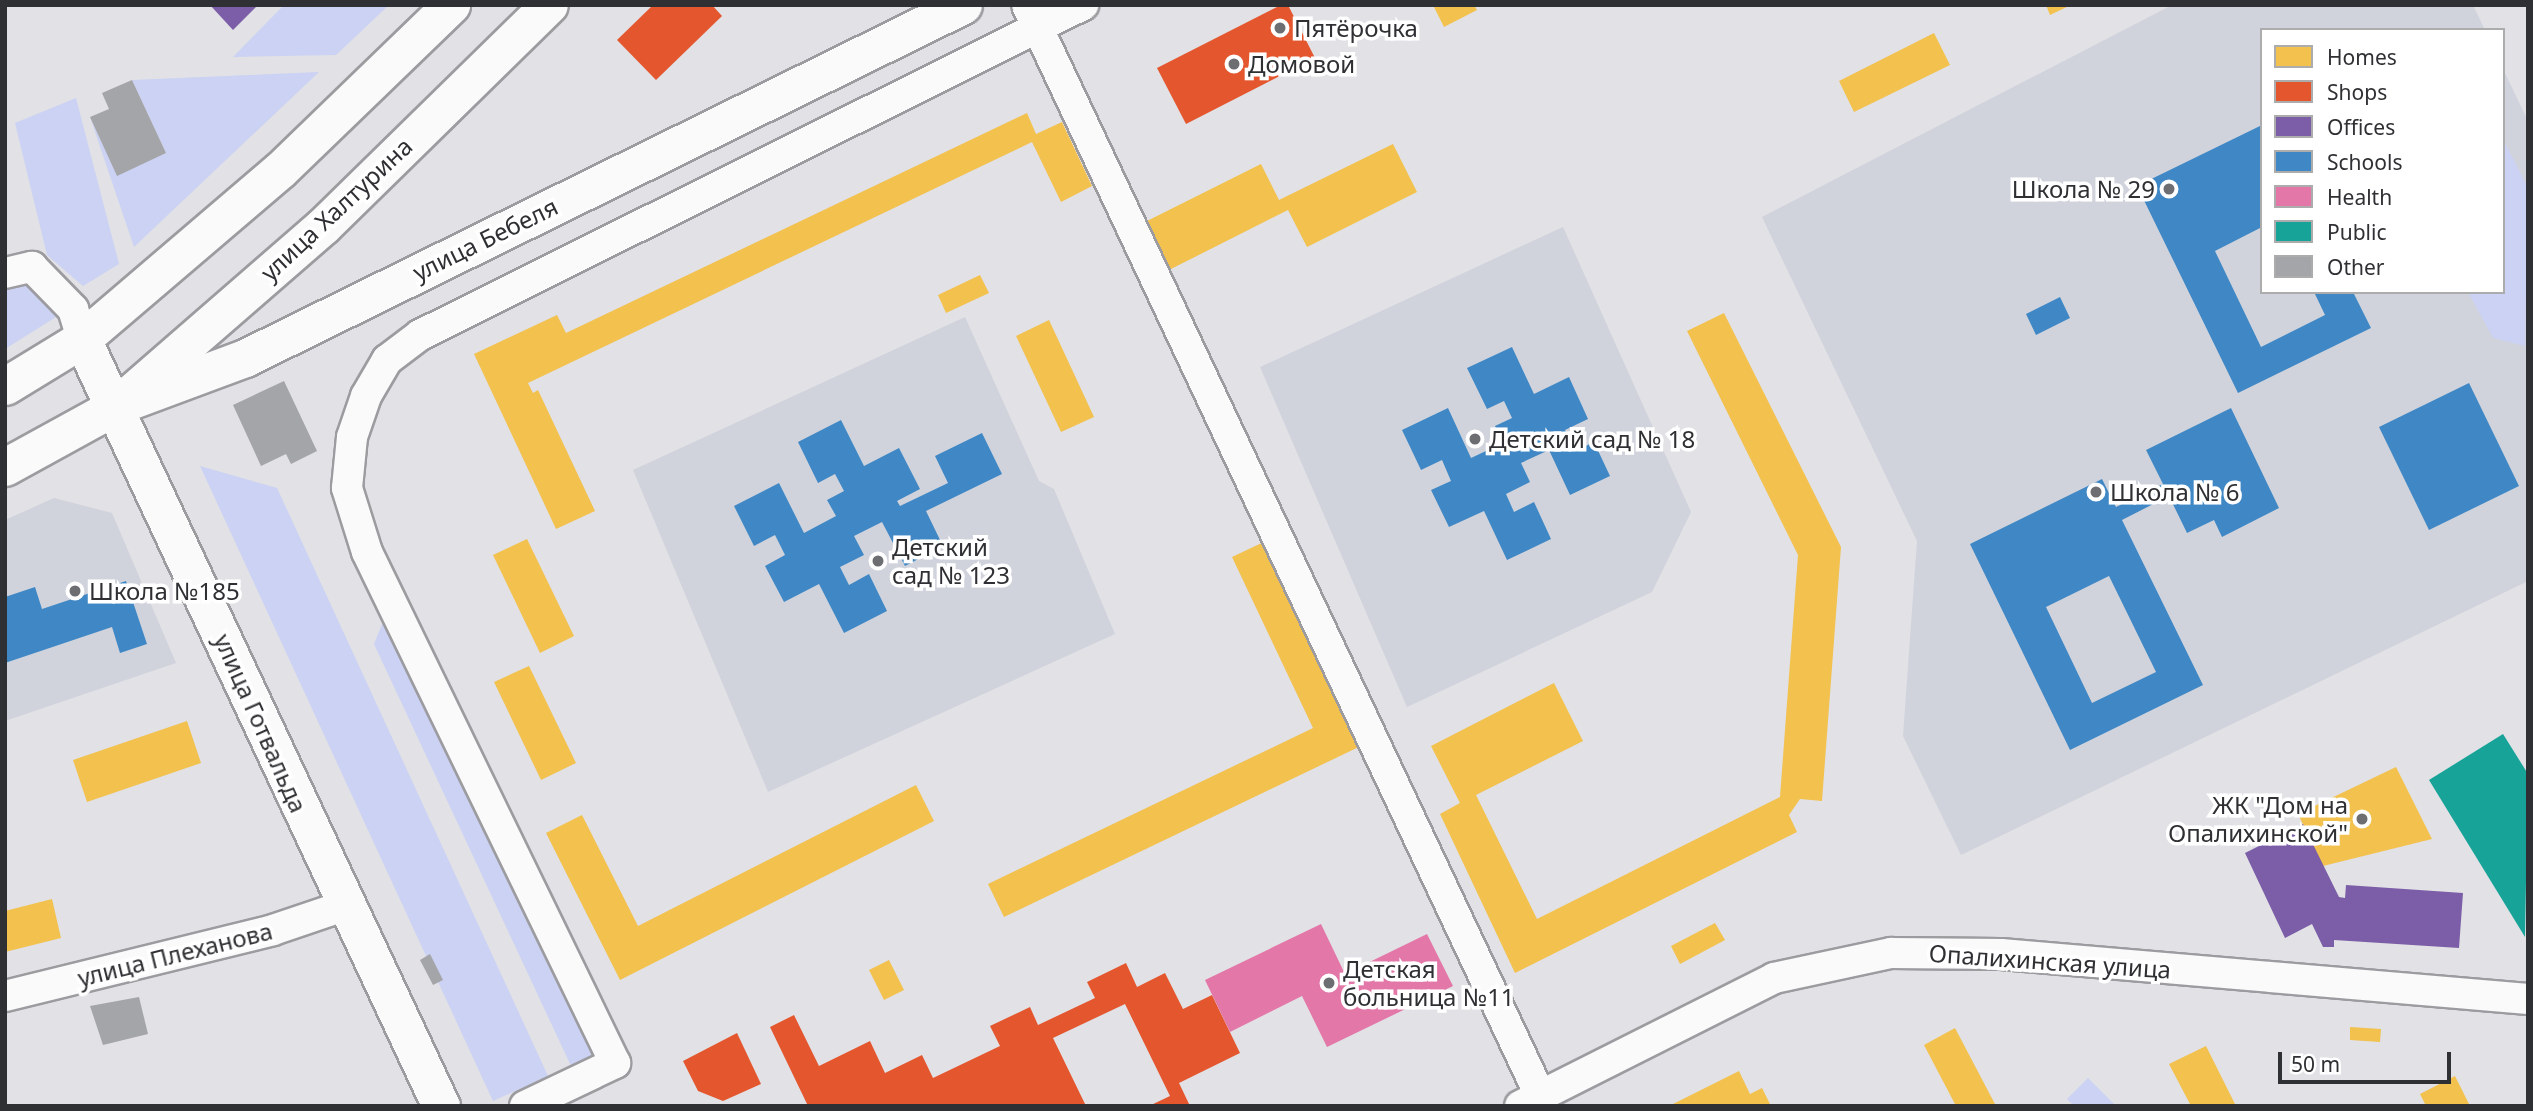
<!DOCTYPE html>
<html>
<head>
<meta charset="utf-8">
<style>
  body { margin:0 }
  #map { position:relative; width:2533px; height:1111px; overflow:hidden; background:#e1e1e6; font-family:"Noto Sans",sans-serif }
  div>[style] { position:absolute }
  .built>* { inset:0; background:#d0d3dc }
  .green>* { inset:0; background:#cbd2f3 }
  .homes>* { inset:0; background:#f2c14e }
  .shops>* { inset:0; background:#e4572e }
  .offices>* { inset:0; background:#7b5ea7 }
  .schools>* { inset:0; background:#3f88c5 }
  .health>* { inset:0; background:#e377a8 }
  .public>* { inset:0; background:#17a398 }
  .building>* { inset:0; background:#a4a5a8 }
  .roads { filter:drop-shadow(2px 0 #9c9ca0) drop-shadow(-2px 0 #9c9ca0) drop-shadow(0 2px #9c9ca0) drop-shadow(0 -2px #9c9ca0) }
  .minor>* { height:30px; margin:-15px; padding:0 15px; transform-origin:15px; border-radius:15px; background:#fafafb }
  .major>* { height:37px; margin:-18.5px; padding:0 18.5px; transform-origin:18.5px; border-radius:18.5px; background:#fafafb }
  .dots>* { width:19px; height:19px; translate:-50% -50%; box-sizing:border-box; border:4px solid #fff; border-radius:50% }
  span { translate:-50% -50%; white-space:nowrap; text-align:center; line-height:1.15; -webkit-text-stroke:7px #fff; paint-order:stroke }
  .poi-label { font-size:24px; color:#2f3033 }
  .left { translate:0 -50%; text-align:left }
  .right { translate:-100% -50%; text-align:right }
  .street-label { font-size:24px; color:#2f3033 }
  .frame { position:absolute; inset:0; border:7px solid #2f3033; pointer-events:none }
  .legend { position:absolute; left:2260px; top:28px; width:245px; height:266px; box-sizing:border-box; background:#fff; border:2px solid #acacad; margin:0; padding:9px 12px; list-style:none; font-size:21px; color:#2f3033 }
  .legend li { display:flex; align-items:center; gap:14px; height:35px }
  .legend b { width:35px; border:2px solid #acacad }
  .scale { position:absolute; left:2278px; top:1052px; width:173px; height:32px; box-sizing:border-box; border:4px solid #2f3033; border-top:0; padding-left:9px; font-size:21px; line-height:24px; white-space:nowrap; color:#2f3033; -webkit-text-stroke:5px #fff; paint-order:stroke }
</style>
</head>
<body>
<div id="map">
  <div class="built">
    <i style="clip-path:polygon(2172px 5px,2473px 5px,2485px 30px,2262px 30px,2262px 292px,2503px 292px,2503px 69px,2528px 121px,2528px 581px,1961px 855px,1903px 736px,1917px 541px,1762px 217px)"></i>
    <i style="clip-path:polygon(1563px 227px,1691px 512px,1652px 592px,1407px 707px,1260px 367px)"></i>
    <i style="clip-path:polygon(965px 317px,1039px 481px,1054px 489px,1115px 634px,768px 792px,633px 470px)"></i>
    <i style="clip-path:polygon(54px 498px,112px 513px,176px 663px,5px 721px,5px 520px)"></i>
  </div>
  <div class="green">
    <i style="clip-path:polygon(284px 5px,389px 5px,336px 55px,233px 57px)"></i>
    <i style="clip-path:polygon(319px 72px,134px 247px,90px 117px,117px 175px,166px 153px,132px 80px)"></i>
    <i style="clip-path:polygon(76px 98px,119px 264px,83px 286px,47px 255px,15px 123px)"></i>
    <i style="clip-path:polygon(2503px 139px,2528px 188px,2525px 346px,2493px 338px,2468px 292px,2503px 292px)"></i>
    <i style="clip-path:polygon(5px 280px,37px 284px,56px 317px,5px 349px)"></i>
    <i style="clip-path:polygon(200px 466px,277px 488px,548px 1076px,493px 1101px)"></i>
    <i style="clip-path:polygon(389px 607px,601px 1055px,572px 1068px,374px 644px)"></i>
    <i style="clip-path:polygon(2088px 1078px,2116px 1106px,2074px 1106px,2067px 1099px)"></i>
  </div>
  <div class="homes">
    <i style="clip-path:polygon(1433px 5px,1474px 5px,1477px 10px,1444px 27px)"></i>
    <i style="clip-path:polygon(2046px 5px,2071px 5px,2050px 15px)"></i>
    <i style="clip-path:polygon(1934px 33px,1950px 65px,1854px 112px,1839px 81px)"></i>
    <i style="clip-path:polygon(1027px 113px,1036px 134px,1062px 122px,1092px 186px,1061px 202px,1032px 142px,528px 383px,533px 393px,538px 390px,595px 511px,556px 529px,474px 354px,557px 315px,566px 333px)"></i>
    <i style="clip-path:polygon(1393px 144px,1417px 192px,1307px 247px,1288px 210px,1165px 272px,1141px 224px,1261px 164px,1279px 200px)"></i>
    <i style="clip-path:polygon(980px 275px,989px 293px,946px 313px,938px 295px)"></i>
    <i style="clip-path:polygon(1724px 313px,1841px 547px,1822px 801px,1800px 799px,1789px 815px,1797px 832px,1515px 973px,1440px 814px,1460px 803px,1431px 746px,1554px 683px,1583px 741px,1476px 795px,1537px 919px,1780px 797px,1798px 555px,1687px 331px)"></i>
    <i style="clip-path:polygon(1049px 320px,1094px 417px,1061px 432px,1016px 336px)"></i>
    <i style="clip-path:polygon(527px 539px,574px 636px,540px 653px,493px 555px)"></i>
    <i style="clip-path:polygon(1268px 540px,1365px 744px,1004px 917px,988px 884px,1313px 728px,1232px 557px)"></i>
    <i style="clip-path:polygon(529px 666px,576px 763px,541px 780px,494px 682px)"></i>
    <i style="clip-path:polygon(187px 721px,201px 763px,87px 802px,73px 760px)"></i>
    <i style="clip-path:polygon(2396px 767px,2432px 839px,2323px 866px,2298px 814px)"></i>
    <i style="clip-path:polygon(916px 785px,934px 821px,620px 980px,546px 833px,582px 815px,638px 926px)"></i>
    <i style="clip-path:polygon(52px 899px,61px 938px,5px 952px,5px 911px)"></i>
    <i style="clip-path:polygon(1715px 923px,1725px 940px,1680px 964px,1671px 946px)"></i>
    <i style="clip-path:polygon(889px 960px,904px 990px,884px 1000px,869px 970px)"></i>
    <i style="clip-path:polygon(2350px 1027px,2381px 1029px,2380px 1042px,2350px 1040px)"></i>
    <i style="clip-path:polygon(1955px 1028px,1996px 1106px,1956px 1106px,1924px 1045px)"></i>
    <i style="clip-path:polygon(2206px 1046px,2236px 1106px,2191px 1106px,2169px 1064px)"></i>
    <i style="clip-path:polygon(1739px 1071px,1750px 1094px,1762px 1088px,1771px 1106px,1669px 1106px)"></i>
    <i style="clip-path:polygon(2455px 1076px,2470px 1106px,2426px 1106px,2420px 1094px)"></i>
  </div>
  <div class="shops">
    <i style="clip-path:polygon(653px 5px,712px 5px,722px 16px,656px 80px,617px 40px)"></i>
    <i style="clip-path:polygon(1281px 5px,1288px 5px,1315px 58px,1186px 124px,1157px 68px)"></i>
    <i style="clip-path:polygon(1126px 963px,1137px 987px,1165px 973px,1183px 1009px,1212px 995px,1240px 1053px,1179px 1083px,1190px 1106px,1149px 1106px,1170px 1096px,1125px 1004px,1053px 1038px,1086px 1106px,808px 1106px,770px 1027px,794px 1015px,819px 1066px,870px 1041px,885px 1073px,922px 1055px,933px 1078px,1000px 1046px,990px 1026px,1030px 1007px,1038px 1025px,1095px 998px,1087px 982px)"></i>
    <i style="clip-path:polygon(737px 1033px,761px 1084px,723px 1101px,698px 1091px,683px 1061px)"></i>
  </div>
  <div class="offices">
    <i style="clip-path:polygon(210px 5px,258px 5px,233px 30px)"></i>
    <i style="clip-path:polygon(2303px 824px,2339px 897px,2345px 898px,2346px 885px,2463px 893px,2459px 948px,2334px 940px,2334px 947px,2323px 947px,2312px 924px,2285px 938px,2245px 853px)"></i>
  </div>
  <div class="schools">
    <i style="clip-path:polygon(2262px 125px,2262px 227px,2215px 251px,2261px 347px,2325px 315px,2314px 292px,2353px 292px,2371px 328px,2238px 393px,2137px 186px)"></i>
    <i style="clip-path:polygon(2060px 297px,2070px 318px,2036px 335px,2026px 314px)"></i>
    <i style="clip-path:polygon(1512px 347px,1534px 394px,1569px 377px,1588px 419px,1565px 430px,1575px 451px,1594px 442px,1610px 476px,1570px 495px,1549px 450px,1521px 463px,1530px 482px,1506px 494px,1514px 512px,1534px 502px,1551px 539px,1507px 560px,1484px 511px,1449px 527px,1431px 490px,1451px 481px,1442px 460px,1421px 470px,1402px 430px,1448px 408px,1471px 458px,1503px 443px,1495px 426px,1512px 418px,1504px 401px,1487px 409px,1467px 368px)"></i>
    <i style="clip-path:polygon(2469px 383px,2519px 486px,2429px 530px,2379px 427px)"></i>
    <i style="clip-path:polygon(evenodd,2231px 408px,2279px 508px,2222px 537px,2214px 520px,2187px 533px,2169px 496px,2122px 520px,2203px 685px,2070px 750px,1970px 544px,2102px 479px,2116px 507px,2163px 484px,2146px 450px,2231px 408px,2109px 576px,2156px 672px,2092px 703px,2046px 607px,2109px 576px)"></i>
    <i style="clip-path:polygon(841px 420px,864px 466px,899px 448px,920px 489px,897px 501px,900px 506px,948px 483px,935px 456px,982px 433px,1002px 474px,926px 511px,943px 546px,905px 566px,882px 522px,854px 536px,864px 555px,840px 567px,849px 585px,869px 574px,887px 611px,844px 633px,819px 584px,784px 602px,765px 566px,785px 555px,775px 535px,754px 546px,734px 506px,779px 483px,804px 533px,836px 516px,827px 500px,844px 491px,835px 474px,818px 483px,798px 442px)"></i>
    <i style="clip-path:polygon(126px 581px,147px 644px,120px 653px,112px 627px,5px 663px,5px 597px,35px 587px,42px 609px)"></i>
  </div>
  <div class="health">
    <i style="clip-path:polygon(1321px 924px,1345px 974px,1427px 934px,1453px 986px,1327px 1047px,1302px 996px,1230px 1032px,1205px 980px)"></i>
  </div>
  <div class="public">
    <i style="clip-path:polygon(2503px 734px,2528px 774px,2525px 937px,2429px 780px)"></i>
  </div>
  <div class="building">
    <i style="clip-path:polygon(132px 80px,166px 153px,117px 176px,90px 117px,109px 109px,102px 93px)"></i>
    <i style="clip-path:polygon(284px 381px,317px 451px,291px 464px,286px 454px,261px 466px,233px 405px)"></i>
    <i style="clip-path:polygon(430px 954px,443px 980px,433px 985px,420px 960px)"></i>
    <i style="clip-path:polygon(139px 997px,148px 1034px,103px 1045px,90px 1006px)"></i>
  </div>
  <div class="roads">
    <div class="minor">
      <i style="left:1027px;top:5px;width:1205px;rotate:64.8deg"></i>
      <i style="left:5px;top:273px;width:28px;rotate:-13deg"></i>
      <i style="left:32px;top:267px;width:59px;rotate:45.7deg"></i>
      <i style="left:73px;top:309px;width:31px;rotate:73deg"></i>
      <i style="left:5px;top:996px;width:276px;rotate:-13.8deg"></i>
      <i style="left:273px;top:930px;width:75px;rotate:-18.7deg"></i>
      <i style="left:525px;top:1106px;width:100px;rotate:-25.5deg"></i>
      <i style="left:615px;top:1063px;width:568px;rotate:-115.89deg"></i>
      <i style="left:367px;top:552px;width:67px;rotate:-107.4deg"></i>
      <i style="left:347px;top:488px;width:51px;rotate:-84.4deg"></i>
      <i style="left:352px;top:437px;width:43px;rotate:-71.1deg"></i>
      <i style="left:366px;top:396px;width:42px;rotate:-59.7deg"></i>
      <i style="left:387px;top:360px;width:41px;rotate:-37.1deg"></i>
      <i style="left:420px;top:335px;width:741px;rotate:-26.46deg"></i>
      <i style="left:1520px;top:1106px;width:284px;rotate:-26.7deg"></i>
      <i style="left:1774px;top:978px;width:120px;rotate:-12.1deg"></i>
      <i style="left:1891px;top:953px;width:110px;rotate:0.5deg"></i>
      <i style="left:2001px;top:954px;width:529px;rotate:4.88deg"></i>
    </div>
    <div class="major">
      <i style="left:82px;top:339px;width:847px;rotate:64.92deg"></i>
      <i style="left:5px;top:386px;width:90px;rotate:-31.4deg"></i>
      <i style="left:82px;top:339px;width:260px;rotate:-40.5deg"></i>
      <i style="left:280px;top:170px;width:238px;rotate:-44deg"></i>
      <i style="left:132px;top:392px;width:253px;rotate:-41deg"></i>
      <i style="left:323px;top:226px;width:316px;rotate:-44.4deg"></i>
      <i style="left:5px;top:467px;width:127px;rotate:-28.8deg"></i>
      <i style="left:116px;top:406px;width:138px;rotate:-20.4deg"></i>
      <i style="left:245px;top:358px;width:800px;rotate:-26.18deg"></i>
    </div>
  </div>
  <div class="dots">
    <i style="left:1280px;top:28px;background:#6d6e72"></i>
    <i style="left:1234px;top:64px;background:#6d6e72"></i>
    <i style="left:2169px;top:189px;background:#6d6e72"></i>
    <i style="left:1475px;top:439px;background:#6d6e72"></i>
    <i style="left:2096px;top:492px;background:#6d6e72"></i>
    <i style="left:878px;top:561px;background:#6d6e72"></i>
    <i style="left:75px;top:591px;background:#6d6e72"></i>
    <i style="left:2362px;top:819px;background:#6d6e72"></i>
    <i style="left:1329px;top:983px;background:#6d6e72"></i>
  </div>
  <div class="poi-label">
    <span class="left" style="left:1294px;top:28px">Пятёрочка</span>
    <span class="left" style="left:1248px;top:64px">Домовой</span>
    <span class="right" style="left:2155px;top:189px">Школа № 29</span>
    <span class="left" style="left:1489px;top:439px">Детский сад № 18</span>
    <span class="left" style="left:2110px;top:492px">Школа № 6</span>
    <span class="left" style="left:892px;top:561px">Детский<br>сад № 123</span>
    <span class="left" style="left:89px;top:591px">Школа №185</span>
    <span class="right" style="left:2348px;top:819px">ЖК "Дом на<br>Опалихинской"</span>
    <span class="left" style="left:1343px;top:983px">Детская<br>больница №11</span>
  </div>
  <div class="street-label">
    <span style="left:336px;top:209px;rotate:-43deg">улица Халтурина</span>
    <span style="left:485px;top:239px;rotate:-26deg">улица Бебеля</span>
    <span style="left:261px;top:723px;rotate:66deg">улица Готвальда</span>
    <span style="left:175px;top:954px;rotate:-14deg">улица Плеханова</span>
    <span style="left:2050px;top:961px;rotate:4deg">Опалихинская улица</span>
  </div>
  <div class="frame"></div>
  <ul class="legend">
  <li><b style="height:19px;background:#f2c14e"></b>Homes</li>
  <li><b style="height:19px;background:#e4572e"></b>Shops</li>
  <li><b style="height:19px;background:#7b5ea7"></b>Offices</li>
  <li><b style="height:19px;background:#3f88c5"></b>Schools</li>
  <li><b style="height:19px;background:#e377a8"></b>Health</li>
  <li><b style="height:19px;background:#17a398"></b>Public</li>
  <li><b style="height:19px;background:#a4a5a8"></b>Other</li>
  </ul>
  <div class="scale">50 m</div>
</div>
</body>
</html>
